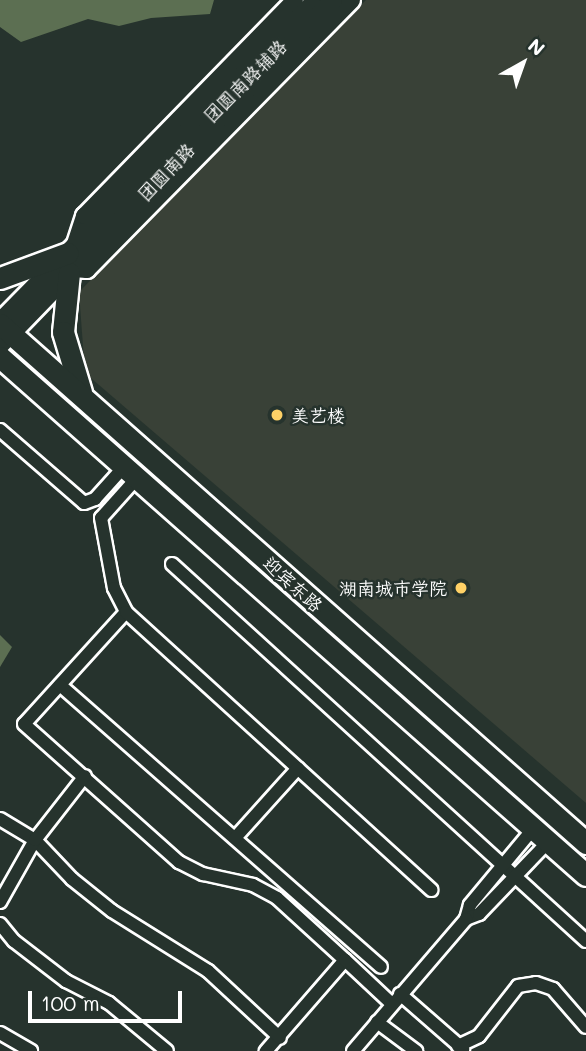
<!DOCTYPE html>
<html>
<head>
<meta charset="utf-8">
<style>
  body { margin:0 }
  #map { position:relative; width:586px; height:1051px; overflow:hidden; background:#26332d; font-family:Mali,"LXGW WenKai TC",sans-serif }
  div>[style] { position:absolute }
  .built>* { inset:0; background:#394137 }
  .green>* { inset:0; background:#5c6f52 }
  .roads { filter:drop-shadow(2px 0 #fff) drop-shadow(-2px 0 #fff) drop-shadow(0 2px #fff) drop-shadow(0 -2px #fff) }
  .minor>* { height:12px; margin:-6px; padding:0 6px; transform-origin:6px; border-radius:6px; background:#26332d }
  .tertiary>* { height:16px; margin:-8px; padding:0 8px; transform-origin:8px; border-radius:8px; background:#26332d }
  .secondary>* { height:18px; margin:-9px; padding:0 9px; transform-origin:9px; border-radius:9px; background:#26332d }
  .trunk>* { height:21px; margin:-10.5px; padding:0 10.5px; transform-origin:10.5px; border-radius:10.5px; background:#26332d }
  .dots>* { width:19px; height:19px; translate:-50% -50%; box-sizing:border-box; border:4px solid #26332d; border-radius:50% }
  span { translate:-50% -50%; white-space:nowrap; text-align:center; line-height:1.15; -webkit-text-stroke:5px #26332d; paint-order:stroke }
  .street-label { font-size:18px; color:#fff }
  .poi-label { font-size:18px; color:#fff }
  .left { translate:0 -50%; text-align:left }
  .right { translate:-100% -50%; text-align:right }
  .north { position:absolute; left:488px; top:28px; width:70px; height:70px; -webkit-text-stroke:5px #26332d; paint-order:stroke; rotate:40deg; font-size:19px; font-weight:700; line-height:28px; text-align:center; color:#fff }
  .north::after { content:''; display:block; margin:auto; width:24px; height:32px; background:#fff; clip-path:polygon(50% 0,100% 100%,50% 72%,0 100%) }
  .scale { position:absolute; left:28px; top:991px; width:154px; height:32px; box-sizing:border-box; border:4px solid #fff; border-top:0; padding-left:9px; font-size:21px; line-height:24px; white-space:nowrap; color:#fff; -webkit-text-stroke:5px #26332d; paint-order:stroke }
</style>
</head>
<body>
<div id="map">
  <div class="built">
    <i style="clip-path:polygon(366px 0,586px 0,586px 803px,85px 373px,79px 292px)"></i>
  </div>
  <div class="green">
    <i style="clip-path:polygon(0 0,214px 0,210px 14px,151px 18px,119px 26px,88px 19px,21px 42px,0 27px)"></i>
    <i style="clip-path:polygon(0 635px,12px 647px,0 667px)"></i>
  </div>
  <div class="roads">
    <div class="minor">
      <i style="left:0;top:430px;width:111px;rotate:41deg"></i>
      <i style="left:84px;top:503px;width:12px;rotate:-20deg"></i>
      <i style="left:95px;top:499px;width:42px;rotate:-47.9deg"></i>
      <i style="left:136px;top:479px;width:52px;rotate:131.9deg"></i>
      <i style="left:101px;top:518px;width:71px;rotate:79.5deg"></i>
      <i style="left:114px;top:588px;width:27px;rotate:63deg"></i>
      <i style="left:126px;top:612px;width:151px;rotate:132.3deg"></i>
      <i style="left:24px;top:724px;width:208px;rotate:41.7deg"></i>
      <i style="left:179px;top:862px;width:27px;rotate:27deg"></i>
      <i style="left:203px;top:874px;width:51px;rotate:12.4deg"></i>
      <i style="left:253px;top:885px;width:27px;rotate:28deg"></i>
      <i style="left:277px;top:898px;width:92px;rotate:42.4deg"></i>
      <i style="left:345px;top:960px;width:121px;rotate:131deg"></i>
      <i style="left:172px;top:564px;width:560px;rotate:42.32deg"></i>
      <i style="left:126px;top:612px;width:413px;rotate:42.3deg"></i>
      <i style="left:60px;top:685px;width:427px;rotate:41.3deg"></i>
      <i style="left:0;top:819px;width:41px;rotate:31deg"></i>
      <i style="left:35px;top:840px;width:54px;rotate:46.5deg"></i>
      <i style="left:72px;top:879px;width:51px;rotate:38.7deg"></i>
      <i style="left:112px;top:911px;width:113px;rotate:32deg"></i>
      <i style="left:208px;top:971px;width:98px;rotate:42.9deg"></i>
      <i style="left:533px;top:829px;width:99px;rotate:129.7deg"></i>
      <i style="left:470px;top:905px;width:15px;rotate:106deg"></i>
      <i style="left:466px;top:919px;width:14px;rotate:-21deg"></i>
      <i style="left:479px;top:914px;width:100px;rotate:-46.2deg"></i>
      <i style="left:235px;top:838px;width:94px;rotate:-48deg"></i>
      <i style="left:0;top:902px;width:71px;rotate:-60.6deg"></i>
      <i style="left:35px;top:840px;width:81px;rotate:-52deg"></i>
      <i style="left:0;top:924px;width:22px;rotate:51deg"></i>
      <i style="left:14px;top:941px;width:66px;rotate:37.6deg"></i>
      <i style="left:66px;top:981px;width:48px;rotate:27.1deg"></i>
      <i style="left:109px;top:1003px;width:75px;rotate:39.6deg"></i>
      <i style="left:345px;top:960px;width:63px;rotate:43.1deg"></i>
      <i style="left:400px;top:994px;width:84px;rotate:41.1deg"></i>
      <i style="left:377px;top:1022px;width:49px;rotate:36.6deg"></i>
      <i style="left:0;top:1033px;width:36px;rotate:30deg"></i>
      <i style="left:458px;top:1046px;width:23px;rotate:-25deg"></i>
      <i style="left:479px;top:1036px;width:63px;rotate:-52deg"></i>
      <i style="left:518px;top:986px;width:18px;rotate:-9deg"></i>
      <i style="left:536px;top:983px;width:18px;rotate:19deg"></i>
      <i style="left:553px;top:989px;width:50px;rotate:49deg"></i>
      <i style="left:353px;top:1051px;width:174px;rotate:-49.4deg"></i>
    </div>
    <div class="tertiary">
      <i style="left:74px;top:247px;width:33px;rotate:-72deg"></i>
      <i style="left:84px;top:216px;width:302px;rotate:-45.7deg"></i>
      <i style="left:73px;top:269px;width:14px;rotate:4deg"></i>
      <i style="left:87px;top:270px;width:378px;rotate:-45.5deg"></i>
    </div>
    <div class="secondary">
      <i style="left:0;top:322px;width:451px;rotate:-45.5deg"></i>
      <i style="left:0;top:345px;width:479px;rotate:-46deg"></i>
    </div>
    <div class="trunk">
      <i style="left:69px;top:273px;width:59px;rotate:95.8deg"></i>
      <i style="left:63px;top:332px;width:63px;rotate:73.3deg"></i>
      <i style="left:0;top:278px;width:72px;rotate:-20.2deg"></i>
      <i style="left:0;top:324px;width:783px;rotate:41.53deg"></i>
      <i style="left:0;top:357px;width:782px;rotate:41.48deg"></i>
    </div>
  </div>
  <div class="dots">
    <i style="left:277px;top:415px;background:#ffd166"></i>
    <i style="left:461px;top:588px;background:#ffd166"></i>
  </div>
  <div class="street-label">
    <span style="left:245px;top:81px;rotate:-45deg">团圆南路辅路</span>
    <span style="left:166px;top:172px;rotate:-46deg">团圆南路</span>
    <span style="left:293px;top:584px;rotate:42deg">迎宾东路</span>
  </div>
  <div class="poi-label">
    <span class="left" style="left:291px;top:415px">美艺楼</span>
    <span class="right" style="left:447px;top:588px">湖南城市学院</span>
  </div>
  <div class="north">N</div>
  <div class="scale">100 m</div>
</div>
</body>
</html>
